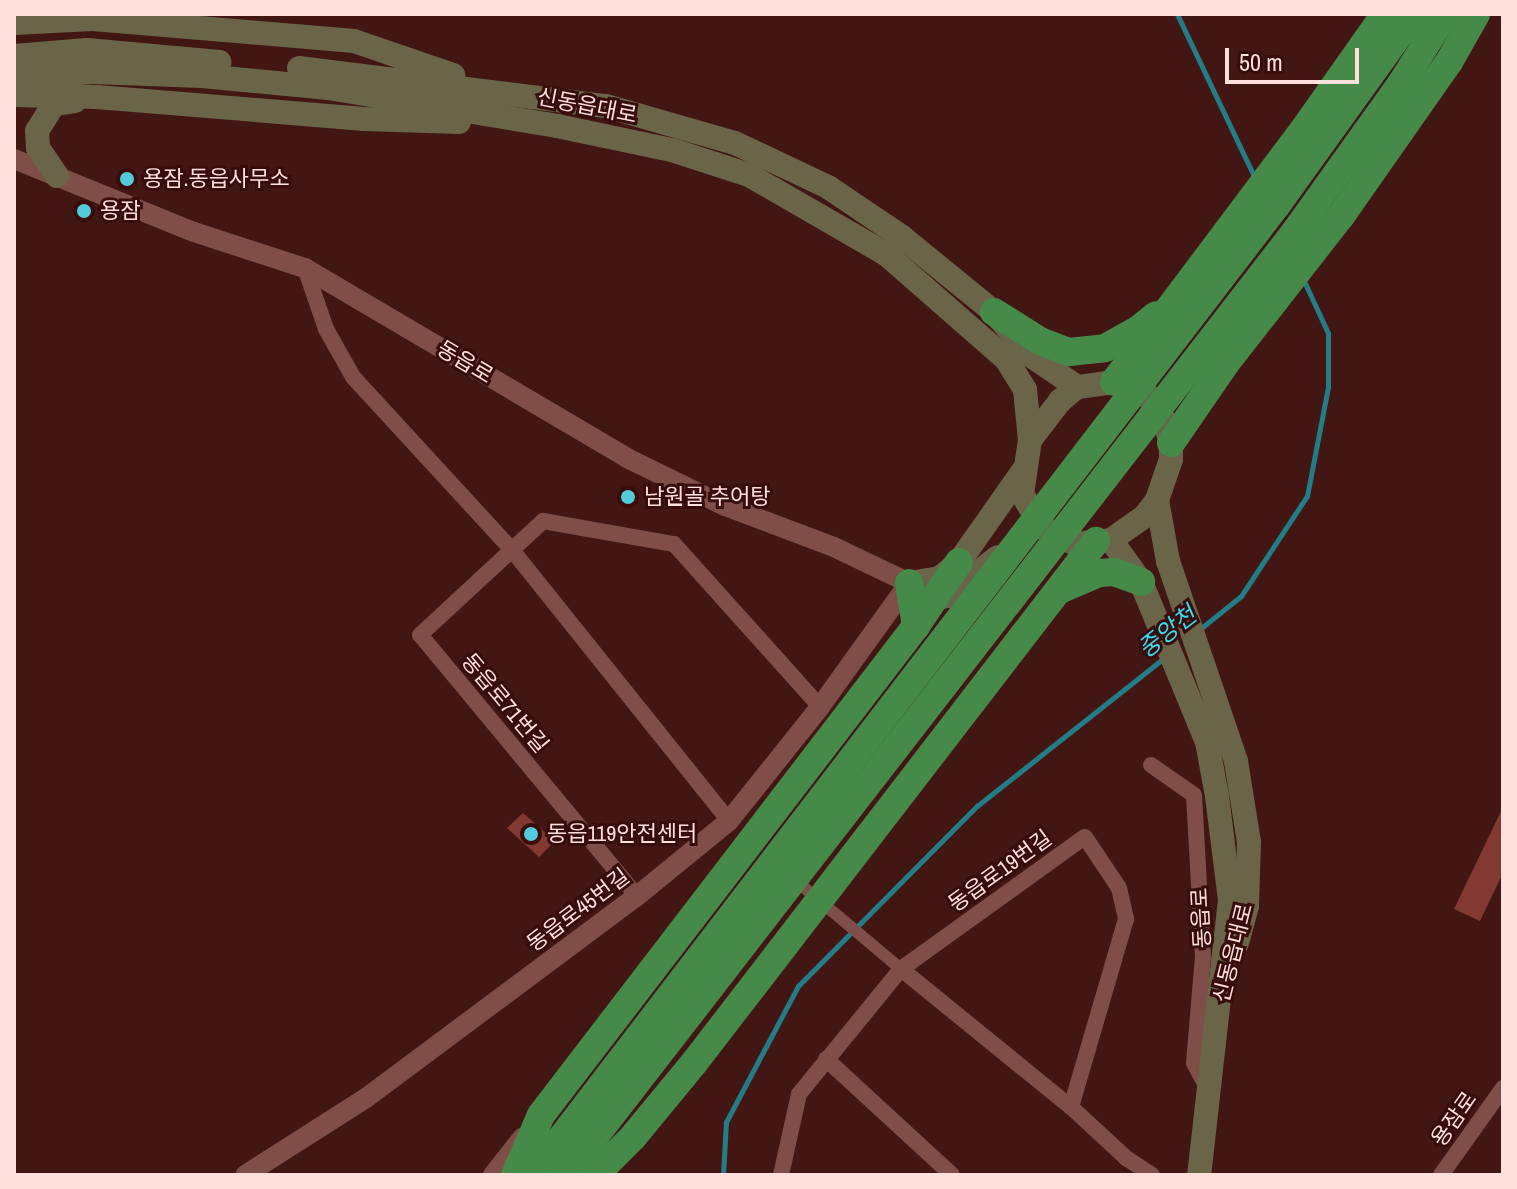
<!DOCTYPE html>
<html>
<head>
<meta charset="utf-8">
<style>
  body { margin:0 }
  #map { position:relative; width:1517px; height:1189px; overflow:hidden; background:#421713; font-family:"Archivo Narrow","Noto Sans KR",sans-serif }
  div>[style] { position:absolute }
  .stream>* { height:5px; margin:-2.5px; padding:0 2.5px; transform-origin:2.5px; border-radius:2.5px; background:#237d88 }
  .building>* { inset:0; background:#823932 }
  .pedestrian>* { height:12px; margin:-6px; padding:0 6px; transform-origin:6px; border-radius:6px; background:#7f4e48 }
  .minor>* { height:16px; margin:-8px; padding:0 8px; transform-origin:8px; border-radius:8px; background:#7f4e48 }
  .tertiary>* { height:20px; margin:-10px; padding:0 10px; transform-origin:10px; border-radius:10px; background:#7f4e48 }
  .secondary>* { height:24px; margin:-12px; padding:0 12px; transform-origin:12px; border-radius:12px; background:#6a6449 }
  .trunk>* { height:28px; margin:-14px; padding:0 14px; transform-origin:14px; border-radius:14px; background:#468a4a }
  .dots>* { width:22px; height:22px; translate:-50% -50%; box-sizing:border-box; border:4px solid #370c0a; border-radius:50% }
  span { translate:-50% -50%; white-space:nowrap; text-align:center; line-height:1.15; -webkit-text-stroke:6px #370c0a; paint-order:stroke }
  .street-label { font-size:22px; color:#ffe0dc }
  .poi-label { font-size:22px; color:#ffe0dc }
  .left { translate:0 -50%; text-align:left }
  .water-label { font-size:24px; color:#32def2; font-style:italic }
  .frame { position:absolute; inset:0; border:16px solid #ffe0dc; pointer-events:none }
  .scale { position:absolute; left:1225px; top:48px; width:134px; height:36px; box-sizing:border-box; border:4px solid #ffe0dc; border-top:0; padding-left:10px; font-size:24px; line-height:28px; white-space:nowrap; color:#ffe0dc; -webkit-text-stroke:6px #370c0a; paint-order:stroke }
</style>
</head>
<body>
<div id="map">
  <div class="stream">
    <i style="left:1177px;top:14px;width:184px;rotate:64.6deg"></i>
    <i style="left:1200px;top:629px;width:53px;rotate:-38.8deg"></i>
    <i style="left:1241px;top:596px;width:120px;rotate:-56.6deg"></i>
    <i style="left:1307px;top:496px;width:111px;rotate:-79.1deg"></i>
    <i style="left:1328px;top:387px;width:54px;rotate:-90deg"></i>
    <i style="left:1328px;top:333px;width:60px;rotate:-114.8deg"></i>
    <i style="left:723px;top:1175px;width:53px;rotate:-86.8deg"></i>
    <i style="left:726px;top:1122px;width:154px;rotate:-62.1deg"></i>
    <i style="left:798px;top:986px;width:254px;rotate:-45.2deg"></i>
    <i style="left:977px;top:806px;width:238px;rotate:-38.4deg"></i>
  </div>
  <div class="building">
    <i style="clip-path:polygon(1503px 807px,1503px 873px,1480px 921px,1454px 909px)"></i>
    <i style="clip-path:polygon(523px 813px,555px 841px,539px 857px,507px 828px)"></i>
  </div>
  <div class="pedestrian">
    <i style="left:794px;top:879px;width:140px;rotate:40.1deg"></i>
  </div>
  <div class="minor">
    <i style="left:305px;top:268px;width:65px;rotate:71deg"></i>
    <i style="left:326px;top:329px;width:55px;rotate:60.6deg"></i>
    <i style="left:353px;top:377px;width:235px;rotate:47.4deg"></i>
    <i style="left:512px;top:550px;width:347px;rotate:51.3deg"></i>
    <i style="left:1151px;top:765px;width:52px;rotate:34.9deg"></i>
    <i style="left:1194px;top:795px;width:162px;rotate:86.8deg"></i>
    <i style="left:1203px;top:957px;width:106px;rotate:94.9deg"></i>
    <i style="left:1194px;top:1063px;width:30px;rotate:62deg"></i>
    <i style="left:637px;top:896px;width:339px;rotate:-129.7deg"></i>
    <i style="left:420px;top:635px;width:168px;rotate:-42.8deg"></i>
    <i style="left:543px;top:521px;width:133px;rotate:10deg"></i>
    <i style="left:674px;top:544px;width:219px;rotate:48.1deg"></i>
    <i style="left:901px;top:969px;width:219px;rotate:39.1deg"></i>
    <i style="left:1071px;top:1107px;width:75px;rotate:42.8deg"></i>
    <i style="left:1126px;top:1158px;width:31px;rotate:33deg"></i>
    <i style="left:826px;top:1059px;width:171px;rotate:42.6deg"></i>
    <i style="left:781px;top:1175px;width:83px;rotate:-77.5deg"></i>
    <i style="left:799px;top:1094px;width:161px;rotate:-50.8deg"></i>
    <i style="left:901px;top:969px;width:226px;rotate:-35.7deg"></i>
    <i style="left:1085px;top:837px;width:61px;rotate:56.3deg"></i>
    <i style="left:1119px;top:888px;width:32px;rotate:77deg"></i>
    <i style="left:1126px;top:919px;width:196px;rotate:106.3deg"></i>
    <i style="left:1441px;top:1175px;width:107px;rotate:-54.5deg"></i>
  </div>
  <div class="tertiary">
    <i style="left:14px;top:159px;width:194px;rotate:22.1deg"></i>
    <i style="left:194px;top:232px;width:117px;rotate:18deg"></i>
    <i style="left:305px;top:268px;width:374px;rotate:30.5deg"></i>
    <i style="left:627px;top:458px;width:109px;rotate:26.1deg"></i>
    <i style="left:725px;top:506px;width:116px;rotate:20.6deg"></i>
    <i style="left:834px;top:547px;width:83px;rotate:25.6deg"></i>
    <i style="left:909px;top:583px;width:153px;rotate:125.7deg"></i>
    <i style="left:820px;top:707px;width:146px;rotate:128.6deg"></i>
    <i style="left:729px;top:821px;width:119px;rotate:140.8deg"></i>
    <i style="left:637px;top:896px;width:338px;rotate:143.3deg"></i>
    <i style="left:366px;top:1098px;width:143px;rotate:147.5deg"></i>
    <i style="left:493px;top:1175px;width:48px;rotate:-51.7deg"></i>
  </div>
  <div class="secondary">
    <i style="left:14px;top:23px;width:79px;rotate:-2.9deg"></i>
    <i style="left:93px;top:19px;width:262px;rotate:4.8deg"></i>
    <i style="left:354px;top:41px;width:105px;rotate:19deg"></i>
    <i style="left:14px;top:56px;width:73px;rotate:-4.7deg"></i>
    <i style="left:87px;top:50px;width:133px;rotate:5.2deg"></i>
    <i style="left:299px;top:68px;width:309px;rotate:7.1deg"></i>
    <i style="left:606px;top:106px;width:134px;rotate:16deg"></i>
    <i style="left:735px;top:143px;width:103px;rotate:25.3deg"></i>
    <i style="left:828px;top:187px;width:89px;rotate:34deg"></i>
    <i style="left:902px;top:237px;width:119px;rotate:39.2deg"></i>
    <i style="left:994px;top:312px;width:56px;rotate:50.1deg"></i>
    <i style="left:1030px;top:355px;width:57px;rotate:34.2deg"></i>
    <i style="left:14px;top:78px;width:78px;rotate:-4.4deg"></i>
    <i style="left:92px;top:72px;width:110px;rotate:2.1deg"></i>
    <i style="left:202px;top:76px;width:127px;rotate:5.4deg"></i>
    <i style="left:328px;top:88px;width:232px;rotate:9.4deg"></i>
    <i style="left:557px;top:126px;width:117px;rotate:11.8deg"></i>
    <i style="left:672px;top:150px;width:81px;rotate:18deg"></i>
    <i style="left:749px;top:175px;width:158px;rotate:30deg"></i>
    <i style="left:886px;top:254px;width:159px;rotate:41.2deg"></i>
    <i style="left:1006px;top:359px;width:36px;rotate:58deg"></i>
    <i style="left:1025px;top:390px;width:50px;rotate:84.3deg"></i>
    <i style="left:1030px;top:440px;width:55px;rotate:98.4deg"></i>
    <i style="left:1022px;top:494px;width:39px;rotate:59deg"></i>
    <i style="left:1042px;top:527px;width:37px;rotate:27deg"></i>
    <i style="left:1075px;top:544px;width:36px;rotate:-6deg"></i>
    <i style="left:1111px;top:540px;width:42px;rotate:-35.2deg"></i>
    <i style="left:1145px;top:516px;width:20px;rotate:-53deg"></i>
    <i style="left:1157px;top:500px;width:43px;rotate:-71.1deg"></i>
    <i style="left:1171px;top:459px;width:16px;rotate:-90deg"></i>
    <i style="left:1171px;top:443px;width:24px;rotate:-107deg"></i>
    <i style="left:1164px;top:420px;width:30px;rotate:-124deg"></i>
    <i style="left:1147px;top:395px;width:35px;rotate:-158deg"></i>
    <i style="left:1114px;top:382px;width:37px;rotate:172deg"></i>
    <i style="left:1077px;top:387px;width:22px;rotate:141deg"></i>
    <i style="left:1060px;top:401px;width:49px;rotate:127.6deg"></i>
    <i style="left:14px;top:95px;width:83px;rotate:1.4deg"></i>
    <i style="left:97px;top:97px;width:268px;rotate:4.7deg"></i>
    <i style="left:364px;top:119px;width:95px;rotate:1.8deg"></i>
    <i style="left:57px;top:176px;width:34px;rotate:-124deg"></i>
    <i style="left:38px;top:148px;width:17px;rotate:-93deg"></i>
    <i style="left:37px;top:131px;width:32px;rotate:-58deg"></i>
    <i style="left:54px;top:104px;width:21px;rotate:-8deg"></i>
    <i style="left:1157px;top:500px;width:62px;rotate:79.8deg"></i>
    <i style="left:1168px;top:561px;width:211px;rotate:71.2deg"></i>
    <i style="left:1236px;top:761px;width:82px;rotate:80.9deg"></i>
    <i style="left:1249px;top:842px;width:64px;rotate:91.8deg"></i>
    <i style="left:1247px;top:906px;width:38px;rotate:105deg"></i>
    <i style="left:1111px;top:540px;width:52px;rotate:54.5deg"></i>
    <i style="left:1141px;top:582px;width:173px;rotate:67.6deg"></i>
    <i style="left:1207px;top:742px;width:55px;rotate:79.5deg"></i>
    <i style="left:1217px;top:796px;width:105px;rotate:82.9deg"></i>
    <i style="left:1230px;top:900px;width:277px;rotate:96.4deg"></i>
    <i style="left:998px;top:557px;width:63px;rotate:142deg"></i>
    <i style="left:948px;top:596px;width:11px;rotate:170deg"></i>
    <i style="left:937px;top:598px;width:32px;rotate:-152deg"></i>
    <i style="left:909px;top:583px;width:31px;rotate:-9deg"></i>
    <i style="left:940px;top:578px;width:25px;rotate:-40deg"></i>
    <i style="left:959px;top:562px;width:111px;rotate:-54.9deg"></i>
  </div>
  <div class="trunk">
    <i style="left:994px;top:312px;width:54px;rotate:32.2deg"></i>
    <i style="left:1040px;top:341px;width:31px;rotate:21deg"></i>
    <i style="left:1069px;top:352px;width:36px;rotate:-6deg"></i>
    <i style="left:1105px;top:348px;width:39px;rotate:-29deg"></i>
    <i style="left:1139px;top:329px;width:22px;rotate:-39deg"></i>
    <i style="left:1114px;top:382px;width:316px;rotate:-53.1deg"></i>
    <i style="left:1304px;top:129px;width:141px;rotate:-54.8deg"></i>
    <i style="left:1171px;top:443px;width:97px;rotate:-55.5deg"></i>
    <i style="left:1226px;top:363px;width:187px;rotate:-52deg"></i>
    <i style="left:1341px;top:216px;width:188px;rotate:-55deg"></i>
    <i style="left:1449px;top:62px;width:55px;rotate:-60.6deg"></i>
    <i style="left:909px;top:583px;width:44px;rotate:80.8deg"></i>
    <i style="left:1062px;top:589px;width:40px;rotate:-23.4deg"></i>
    <i style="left:1099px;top:573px;width:15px;rotate:-4deg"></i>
    <i style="left:1114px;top:572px;width:29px;rotate:20deg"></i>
    <i style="left:515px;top:1175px;width:65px;rotate:-66.6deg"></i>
    <i style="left:541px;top:1115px;width:616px;rotate:-52.52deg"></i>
    <i style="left:916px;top:626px;width:77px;rotate:-56.1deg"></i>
    <i style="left:533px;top:1175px;width:1221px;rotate:-52.52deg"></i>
    <i style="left:1276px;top:206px;width:236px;rotate:-54.3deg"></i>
    <i style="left:565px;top:1175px;width:1193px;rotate:-52.26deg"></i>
    <i style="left:1295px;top:232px;width:182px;rotate:-54.4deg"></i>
    <i style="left:1401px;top:84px;width:83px;rotate:-57.8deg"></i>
    <i style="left:595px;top:1175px;width:54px;rotate:-45deg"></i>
    <i style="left:633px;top:1137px;width:96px;rotate:-50.5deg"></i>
    <i style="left:694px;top:1063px;width:659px;rotate:-52.4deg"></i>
  </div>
  <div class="dots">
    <i style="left:127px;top:179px;background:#53cbda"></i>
    <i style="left:84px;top:211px;background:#53cbda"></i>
    <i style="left:628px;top:497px;background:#53cbda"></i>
    <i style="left:531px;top:834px;background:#53cbda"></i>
  </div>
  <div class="street-label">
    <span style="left:587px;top:106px;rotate:11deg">신동읍대로</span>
    <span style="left:465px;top:362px;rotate:31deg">동읍로</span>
    <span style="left:505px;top:703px;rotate:50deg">동읍로71번길</span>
    <span style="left:1000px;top:871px;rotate:-36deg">동읍로19번길</span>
    <span style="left:578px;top:910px;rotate:-37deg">동읍로45번길</span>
    <span style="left:1201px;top:918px;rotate:-93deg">동읍로</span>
    <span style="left:1233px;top:953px;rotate:-76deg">신동읍대로</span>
    <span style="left:1454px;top:1119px;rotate:-55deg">용잠로</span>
  </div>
  <div class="poi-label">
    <span class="left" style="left:143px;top:179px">용잠.동읍사무소</span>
    <span class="left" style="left:100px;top:211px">용잠</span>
    <span class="left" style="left:644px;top:497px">남원골 추어탕</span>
    <span class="left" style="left:547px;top:834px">동읍119안전센터</span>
  </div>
  <div class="water-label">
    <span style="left:1167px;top:632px;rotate:-38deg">중앙천</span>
  </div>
  <div class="frame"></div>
  <div class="scale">50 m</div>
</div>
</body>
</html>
